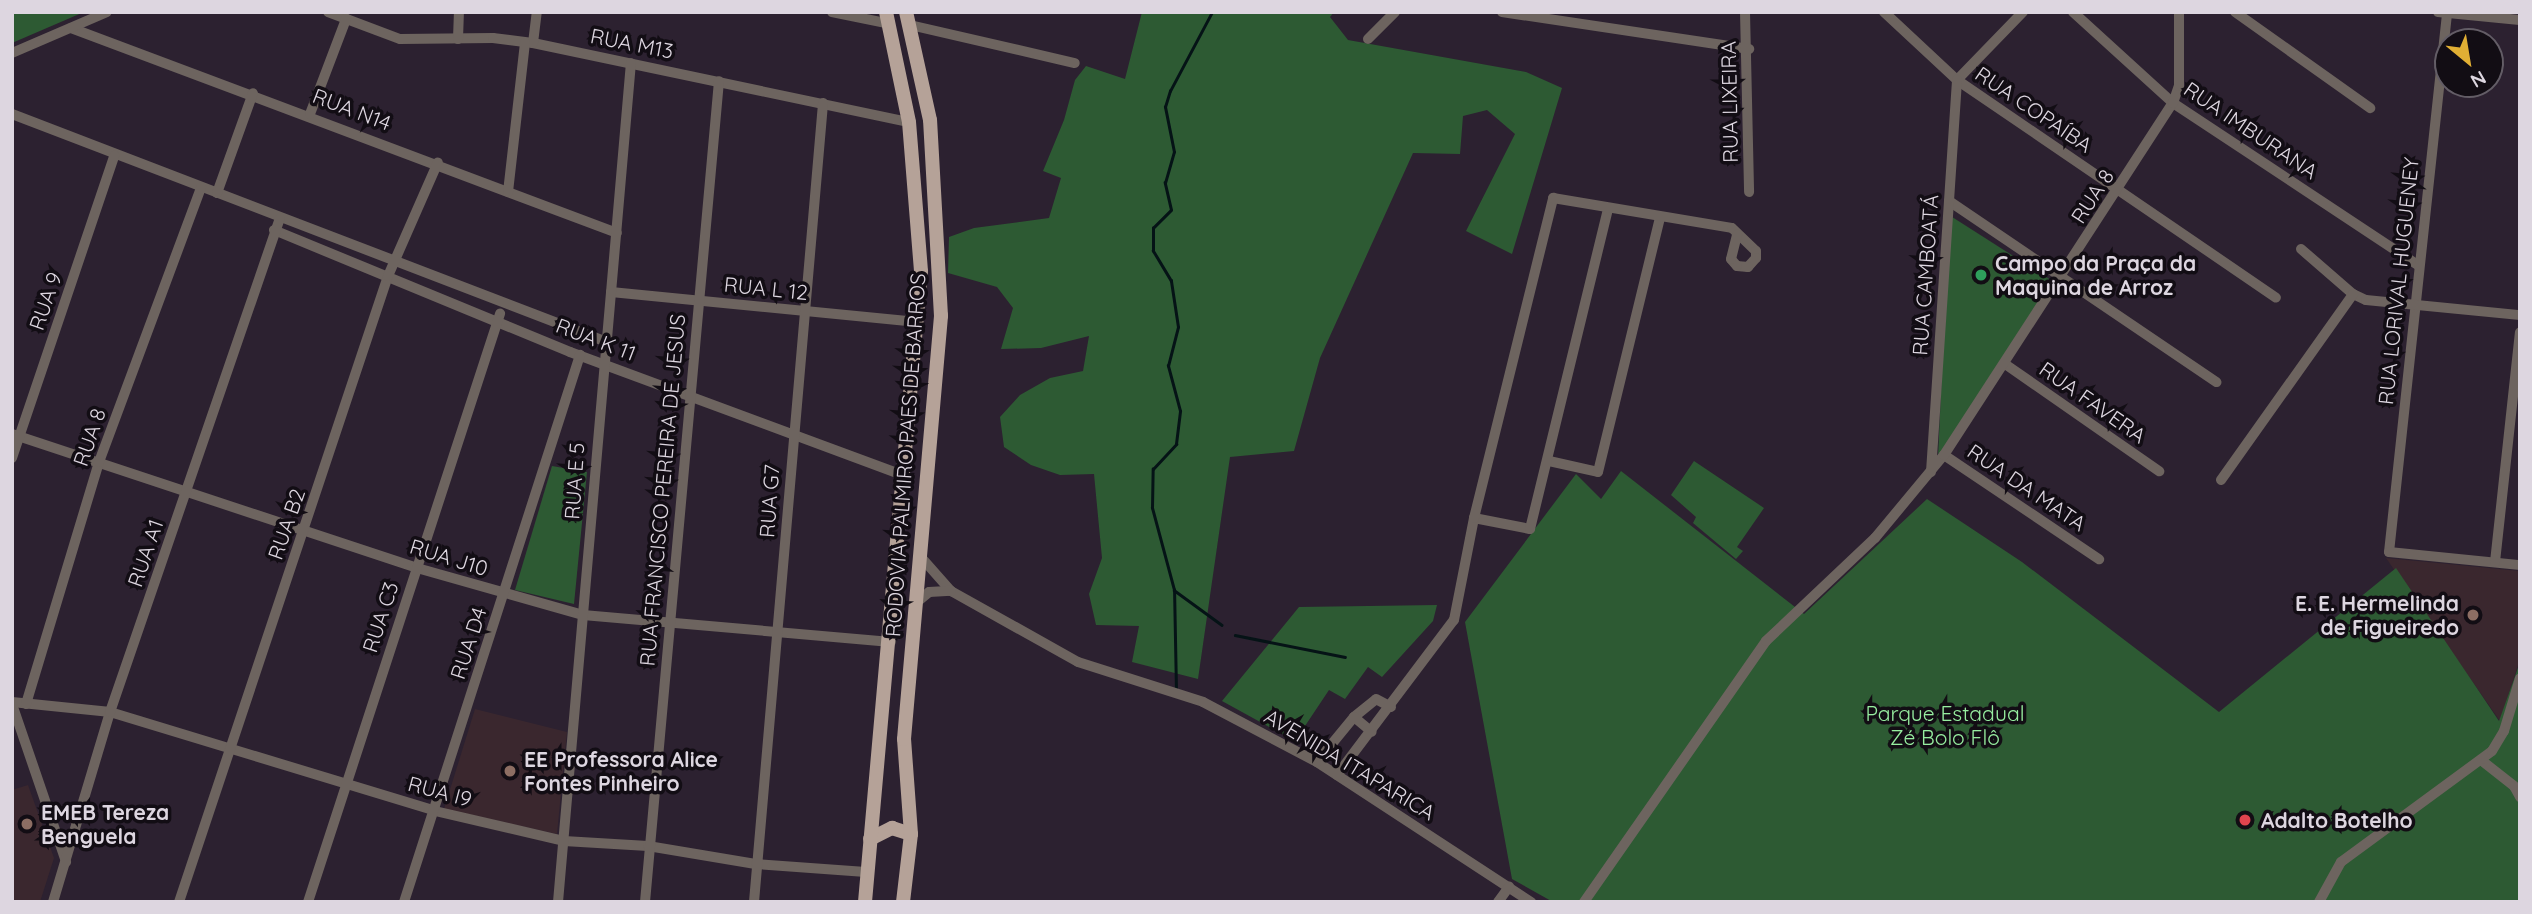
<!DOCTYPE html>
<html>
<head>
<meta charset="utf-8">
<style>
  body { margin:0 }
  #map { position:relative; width:2532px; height:914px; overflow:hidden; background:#2c2130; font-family:Quicksand,sans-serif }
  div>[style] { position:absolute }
  .education>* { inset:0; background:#3a272e }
  .green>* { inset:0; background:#2d5a33 }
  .stream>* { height:2.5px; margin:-1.25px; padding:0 1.25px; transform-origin:1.25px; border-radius:1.25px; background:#051316 }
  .minor>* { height:10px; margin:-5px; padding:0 5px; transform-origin:5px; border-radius:5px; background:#6d645f }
  .major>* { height:14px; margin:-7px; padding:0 7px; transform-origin:7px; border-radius:7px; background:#b5a298 }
  .dots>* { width:19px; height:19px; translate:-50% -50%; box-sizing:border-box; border:4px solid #120d14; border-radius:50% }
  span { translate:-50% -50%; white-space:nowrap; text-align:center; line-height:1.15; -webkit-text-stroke:7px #120d14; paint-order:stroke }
  .street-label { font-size:21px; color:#ddd6e0 }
  .poi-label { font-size:21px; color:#ddd6e0; font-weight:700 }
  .left { translate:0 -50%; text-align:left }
  .right { translate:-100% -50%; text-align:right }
  .park-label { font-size:21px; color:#97eea0 }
  .frame { position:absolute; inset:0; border:14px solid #ddd6e0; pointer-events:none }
  .north { position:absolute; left:2434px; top:28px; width:70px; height:70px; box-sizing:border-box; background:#120d14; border:2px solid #635d66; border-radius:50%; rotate:150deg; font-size:19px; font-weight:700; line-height:28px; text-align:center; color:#ddd6e0 }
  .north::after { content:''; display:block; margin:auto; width:24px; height:32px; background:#e1af34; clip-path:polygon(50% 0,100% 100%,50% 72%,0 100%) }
</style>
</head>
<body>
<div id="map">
  <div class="education">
    <i style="clip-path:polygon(2386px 558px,2520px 571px,2520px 659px,2500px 721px)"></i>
    <i style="clip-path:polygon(475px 709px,567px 732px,557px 834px,444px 809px)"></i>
    <i style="clip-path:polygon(28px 785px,54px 858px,40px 902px,12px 902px,12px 790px)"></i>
  </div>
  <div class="green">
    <i style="clip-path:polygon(12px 12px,84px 12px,12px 43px)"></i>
    <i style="clip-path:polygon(1142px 12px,1334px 12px,1330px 17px,1348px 40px,1526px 72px,1562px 88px,1512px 254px,1466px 231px,1515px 134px,1487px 110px,1463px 116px,1460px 154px,1413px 153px,1320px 358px,1294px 451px,1230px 457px,1198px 679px,1132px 662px,1139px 626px,1096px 625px,1089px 594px,1102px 558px,1094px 474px,1060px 475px,1031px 465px,1004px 447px,1000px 417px,1020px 395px,1050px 378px,1083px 371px,1089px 336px,1041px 348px,1001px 349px,1013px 308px,997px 287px,948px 273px,949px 237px,974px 228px,1049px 218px,1061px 178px,1043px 171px,1064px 120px,1075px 80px,1086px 66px,1125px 79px)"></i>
    <i style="clip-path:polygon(1949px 215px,2054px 282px,1938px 458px)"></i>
    <i style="clip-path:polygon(1694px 461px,1764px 508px,1737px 547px,1743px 551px,1736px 559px,1693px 523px,1696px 517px,1671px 495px)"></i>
    <i style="clip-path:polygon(552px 466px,587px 472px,574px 604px,515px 590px)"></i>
    <i style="clip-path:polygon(1621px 471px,1804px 614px,1927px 499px,2022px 562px,2219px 712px,2396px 568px,2499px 721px,2520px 662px,2520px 902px,1553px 902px,1512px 879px,1465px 622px,1576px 474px,1601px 499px)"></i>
    <i style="clip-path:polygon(1437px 605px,1433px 621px,1382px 677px,1368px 667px,1345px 699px,1329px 690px,1295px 741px,1222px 701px,1299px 607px)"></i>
  </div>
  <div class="stream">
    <i style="left:1174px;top:590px;width:59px;rotate:36.1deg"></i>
    <i style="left:1235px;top:635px;width:112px;rotate:11.3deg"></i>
    <i style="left:1176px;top:691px;width:101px;rotate:-91.1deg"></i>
    <i style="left:1174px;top:590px;width:85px;rotate:-105deg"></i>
    <i style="left:1152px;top:508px;width:39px;rotate:-89deg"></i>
    <i style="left:1153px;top:469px;width:34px;rotate:-47deg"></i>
    <i style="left:1176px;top:444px;width:33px;rotate:-83deg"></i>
    <i style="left:1180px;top:411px;width:47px;rotate:-104.9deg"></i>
    <i style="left:1168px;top:366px;width:40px;rotate:-75.6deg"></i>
    <i style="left:1178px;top:327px;width:47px;rotate:-98.7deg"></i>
    <i style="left:1171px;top:281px;width:35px;rotate:-121deg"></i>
    <i style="left:1153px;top:251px;width:23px;rotate:-90deg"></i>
    <i style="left:1153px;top:228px;width:25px;rotate:-45deg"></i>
    <i style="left:1171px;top:210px;width:28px;rotate:-103deg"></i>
    <i style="left:1165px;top:183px;width:32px;rotate:-74deg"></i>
    <i style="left:1174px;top:152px;width:46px;rotate:-101.3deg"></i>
    <i style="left:1165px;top:107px;width:17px;rotate:-73deg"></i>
    <i style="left:1170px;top:91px;width:89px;rotate:-62deg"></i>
  </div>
  <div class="minor">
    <i style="left:328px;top:12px;width:77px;rotate:20.6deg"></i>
    <i style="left:400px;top:39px;width:93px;rotate:-0.6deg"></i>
    <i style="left:493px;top:38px;width:40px;rotate:7.1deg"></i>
    <i style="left:533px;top:43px;width:384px;rotate:11.9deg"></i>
    <i style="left:832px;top:12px;width:59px;rotate:11.7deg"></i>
    <i style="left:1502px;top:12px;width:250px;rotate:8.5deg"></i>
    <i style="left:1745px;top:12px;width:180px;rotate:88.7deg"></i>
    <i style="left:1884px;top:12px;width:100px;rotate:43deg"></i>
    <i style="left:1957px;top:80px;width:386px;rotate:34.3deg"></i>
    <i style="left:2073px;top:12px;width:135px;rotate:42.3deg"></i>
    <i style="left:2173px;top:103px;width:295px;rotate:33.5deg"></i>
    <i style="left:2235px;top:12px;width:166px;rotate:35.4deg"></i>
    <i style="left:2438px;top:12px;width:82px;rotate:5.6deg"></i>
    <i style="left:2447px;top:14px;width:541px;rotate:96.15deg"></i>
    <i style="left:2389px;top:552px;width:132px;rotate:5.7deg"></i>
    <i style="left:910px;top:25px;width:169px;rotate:13deg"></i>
    <i style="left:71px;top:28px;width:583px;rotate:20.58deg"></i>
    <i style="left:458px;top:39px;width:27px;rotate:-88deg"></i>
    <i style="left:1368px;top:39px;width:38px;rotate:-45deg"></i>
    <i style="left:533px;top:43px;width:31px;rotate:-83deg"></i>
    <i style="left:12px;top:53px;width:103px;rotate:-23.3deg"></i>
    <i style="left:1957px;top:80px;width:95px;rotate:-45.9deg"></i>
    <i style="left:12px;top:114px;width:637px;rotate:20.97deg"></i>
    <i style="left:310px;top:114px;width:102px;rotate:-69.2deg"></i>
    <i style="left:508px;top:192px;width:150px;rotate:-83.5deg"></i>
    <i style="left:217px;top:193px;width:106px;rotate:-70.2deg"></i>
    <i style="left:1949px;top:201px;width:323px;rotate:34.1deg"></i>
    <i style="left:274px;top:230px;width:320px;rotate:22.4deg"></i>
    <i style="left:570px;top:352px;width:358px;rotate:20.3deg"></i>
    <i style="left:2301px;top:249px;width:69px;rotate:40.9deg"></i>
    <i style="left:2353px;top:294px;width:14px;rotate:25deg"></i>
    <i style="left:2366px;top:300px;width:155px;rotate:5.6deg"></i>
    <i style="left:611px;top:292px;width:308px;rotate:5.6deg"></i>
    <i style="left:2005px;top:364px;width:188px;rotate:34.8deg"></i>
    <i style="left:12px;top:434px;width:427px;rotate:18.3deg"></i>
    <i style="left:417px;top:568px;width:173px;rotate:15.8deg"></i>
    <i style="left:583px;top:615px;width:309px;rotate:5deg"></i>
    <i style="left:1944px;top:455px;width:187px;rotate:33.9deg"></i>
    <i style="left:12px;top:458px;width:319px;rotate:-71.3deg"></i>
    <i style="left:1549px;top:461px;width:50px;rotate:12.7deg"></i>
    <i style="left:1598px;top:472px;width:262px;rotate:-76.3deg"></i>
    <i style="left:1931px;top:472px;width:393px;rotate:-86.2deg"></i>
    <i style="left:2221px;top:480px;width:228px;rotate:-54.6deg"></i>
    <i style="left:1474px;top:518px;width:57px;rotate:11.1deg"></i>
    <i style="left:1530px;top:529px;width:329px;rotate:-76.3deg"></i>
    <i style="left:920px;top:556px;width:47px;rotate:48.5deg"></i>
    <i style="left:951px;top:591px;width:145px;rotate:29.2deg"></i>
    <i style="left:1078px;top:662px;width:131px;rotate:17.7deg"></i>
    <i style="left:1203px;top:702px;width:129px;rotate:27.8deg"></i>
    <i style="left:1317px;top:762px;width:256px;rotate:33.2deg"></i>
    <i style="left:2495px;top:562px;width:231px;rotate:-83.8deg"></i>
    <i style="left:916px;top:603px;width:17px;rotate:-40deg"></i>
    <i style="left:929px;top:592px;width:22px;rotate:-3deg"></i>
    <i style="left:12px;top:702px;width:99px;rotate:5.8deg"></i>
    <i style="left:110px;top:712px;width:340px;rotate:16.9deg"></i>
    <i style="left:435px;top:811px;width:132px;rotate:13.1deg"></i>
    <i style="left:564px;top:841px;width:84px;rotate:3.4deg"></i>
    <i style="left:648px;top:846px;width:109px;rotate:9.5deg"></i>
    <i style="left:756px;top:864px;width:110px;rotate:4.2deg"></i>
    <i style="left:12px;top:704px;width:167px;rotate:71.1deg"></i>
    <i style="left:26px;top:704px;width:253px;rotate:-73.2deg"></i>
    <i style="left:99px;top:462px;width:293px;rotate:-69.6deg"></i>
    <i style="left:1354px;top:717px;width:28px;rotate:-39deg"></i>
    <i style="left:1376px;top:699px;width:17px;rotate:28deg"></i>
    <i style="left:2481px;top:760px;width:42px;rotate:38.2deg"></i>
    <i style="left:2514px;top:786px;width:13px;rotate:61deg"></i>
    <i style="left:1317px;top:762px;width:58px;rotate:-50.6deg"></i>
    <i style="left:1354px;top:717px;width:23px;rotate:40deg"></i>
    <i style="left:1337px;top:775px;width:194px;rotate:-53deg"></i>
    <i style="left:1454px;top:620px;width:104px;rotate:-78.9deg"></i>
    <i style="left:1474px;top:518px;width:330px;rotate:-76.1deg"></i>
    <i style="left:1553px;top:198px;width:181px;rotate:9.5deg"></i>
    <i style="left:1732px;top:228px;width:33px;rotate:44deg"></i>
    <i style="left:1756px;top:251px;width:7px;rotate:90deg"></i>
    <i style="left:1756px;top:258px;width:12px;rotate:132deg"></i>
    <i style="left:1748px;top:267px;width:11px;rotate:-175deg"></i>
    <i style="left:1737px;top:266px;width:9px;rotate:-131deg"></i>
    <i style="left:1731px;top:259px;width:25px;rotate:-76deg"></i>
    <i style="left:53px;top:902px;width:198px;rotate:-73.3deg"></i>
    <i style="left:110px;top:712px;width:522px;rotate:-71.01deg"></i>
    <i style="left:179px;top:902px;width:660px;rotate:-71.54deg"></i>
    <i style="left:388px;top:276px;width:124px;rotate:-66.3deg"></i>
    <i style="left:308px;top:902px;width:619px;rotate:-71.92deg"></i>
    <i style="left:404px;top:902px;width:575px;rotate:-72.16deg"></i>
    <i style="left:558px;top:902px;width:842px;rotate:-85.03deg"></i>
    <i style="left:645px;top:902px;width:824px;rotate:-84.85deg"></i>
    <i style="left:754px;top:902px;width:802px;rotate:-85.06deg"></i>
    <i style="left:1498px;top:902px;width:19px;rotate:-54deg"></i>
    <i style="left:1584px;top:902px;width:318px;rotate:-55.1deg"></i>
    <i style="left:1766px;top:641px;width:150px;rotate:-43.4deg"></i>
    <i style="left:1875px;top:538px;width:108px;rotate:-50.3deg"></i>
    <i style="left:1944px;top:455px;width:420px;rotate:-57deg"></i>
    <i style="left:2173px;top:103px;width:18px;rotate:-71deg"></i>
    <i style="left:2179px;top:86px;width:74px;rotate:-90deg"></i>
    <i style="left:2319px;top:902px;width:46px;rotate:-61.2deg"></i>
    <i style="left:2341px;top:862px;width:187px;rotate:-36.3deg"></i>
    <i style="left:2492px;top:751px;width:23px;rotate:-59deg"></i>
    <i style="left:2504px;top:731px;width:55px;rotate:-73.2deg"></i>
  </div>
  <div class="major">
    <i style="left:870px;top:839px;width:25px;rotate:-27deg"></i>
    <i style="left:892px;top:828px;width:20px;rotate:18deg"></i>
    <i style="left:865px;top:902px;width:633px;rotate:-84.93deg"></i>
    <i style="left:921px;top:271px;width:149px;rotate:-94.6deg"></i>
    <i style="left:909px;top:122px;width:112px;rotate:-101.8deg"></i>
    <i style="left:903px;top:902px;width:68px;rotate:-83.3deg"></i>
    <i style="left:911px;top:834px;width:95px;rotate:-94.2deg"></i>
    <i style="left:904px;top:739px;width:425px;rotate:-85deg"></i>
    <i style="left:941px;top:316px;width:196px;rotate:-93.2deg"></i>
    <i style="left:930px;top:120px;width:111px;rotate:-102.5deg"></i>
  </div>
  <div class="dots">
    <i style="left:1981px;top:275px;background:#2e9e5b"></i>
    <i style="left:2473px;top:615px;background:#8d6e63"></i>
    <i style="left:510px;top:771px;background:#8d6e63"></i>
    <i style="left:2245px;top:820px;background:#e0444e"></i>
    <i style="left:27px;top:824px;background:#8d6e63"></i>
  </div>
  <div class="street-label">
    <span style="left:632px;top:43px;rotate:11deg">RUA M13</span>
    <span style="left:1729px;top:102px;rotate:-91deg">RUA LIXEIRA</span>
    <span style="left:352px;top:109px;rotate:21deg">RUA N14</span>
    <span style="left:2034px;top:109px;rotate:34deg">RUA COPAÍBA</span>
    <span style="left:2251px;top:130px;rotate:34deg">RUA IMBURANA</span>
    <span style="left:2092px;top:196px;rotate:-57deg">RUA 8</span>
    <span style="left:1925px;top:275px;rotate:-86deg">RUA CAMBOATÁ</span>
    <span style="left:2398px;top:281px;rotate:-84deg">RUA LORIVAL HUGUENEY</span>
    <span style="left:766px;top:288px;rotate:6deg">RUA L 12</span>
    <span style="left:45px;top:301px;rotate:-71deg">RUA 9</span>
    <span style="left:596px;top:339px;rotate:21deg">RUA K 11</span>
    <span style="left:2093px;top:402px;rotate:35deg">RUA FAVERA</span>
    <span style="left:89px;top:437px;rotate:-71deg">RUA 8</span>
    <span style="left:905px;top:455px;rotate:-86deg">RODOVIA PALMIRO PAES DE BARROS</span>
    <span style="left:574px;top:481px;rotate:-86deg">RUA E 5</span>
    <span style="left:2027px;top:487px;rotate:34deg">RUA DA MATA</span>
    <span style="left:662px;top:490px;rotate:-85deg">RUA FRANCISCO PEREIRA DE JESUS</span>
    <span style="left:769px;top:501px;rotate:-86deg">RUA G7</span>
    <span style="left:286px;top:524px;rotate:-71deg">RUA B2</span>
    <span style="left:145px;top:553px;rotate:-71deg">RUA A1</span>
    <span style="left:449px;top:557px;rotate:17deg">RUA J10</span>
    <span style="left:380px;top:617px;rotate:-72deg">RUA C3</span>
    <span style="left:468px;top:643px;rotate:-72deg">RUA D4</span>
    <span style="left:1350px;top:764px;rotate:31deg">AVENIDA ITAPARICA</span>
    <span style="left:440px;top:791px;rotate:15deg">RUA I9</span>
  </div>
  <div class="poi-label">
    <span class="left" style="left:1995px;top:275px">Campo da Praça da<br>Maquina de Arroz</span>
    <span class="right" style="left:2459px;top:615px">E. E. Hermelinda<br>de Figueiredo</span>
    <span class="left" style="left:524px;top:771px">EE Professora Alice<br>Fontes Pinheiro</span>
    <span class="left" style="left:41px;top:824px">EMEB Tereza<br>Benguela</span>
    <span class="left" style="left:2261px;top:820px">Adalto Botelho</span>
  </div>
  <div class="park-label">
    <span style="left:1945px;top:725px">Parque Estadual<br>Zé Bolo Flô</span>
  </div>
  <div class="frame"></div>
  <div class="north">N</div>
</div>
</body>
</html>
